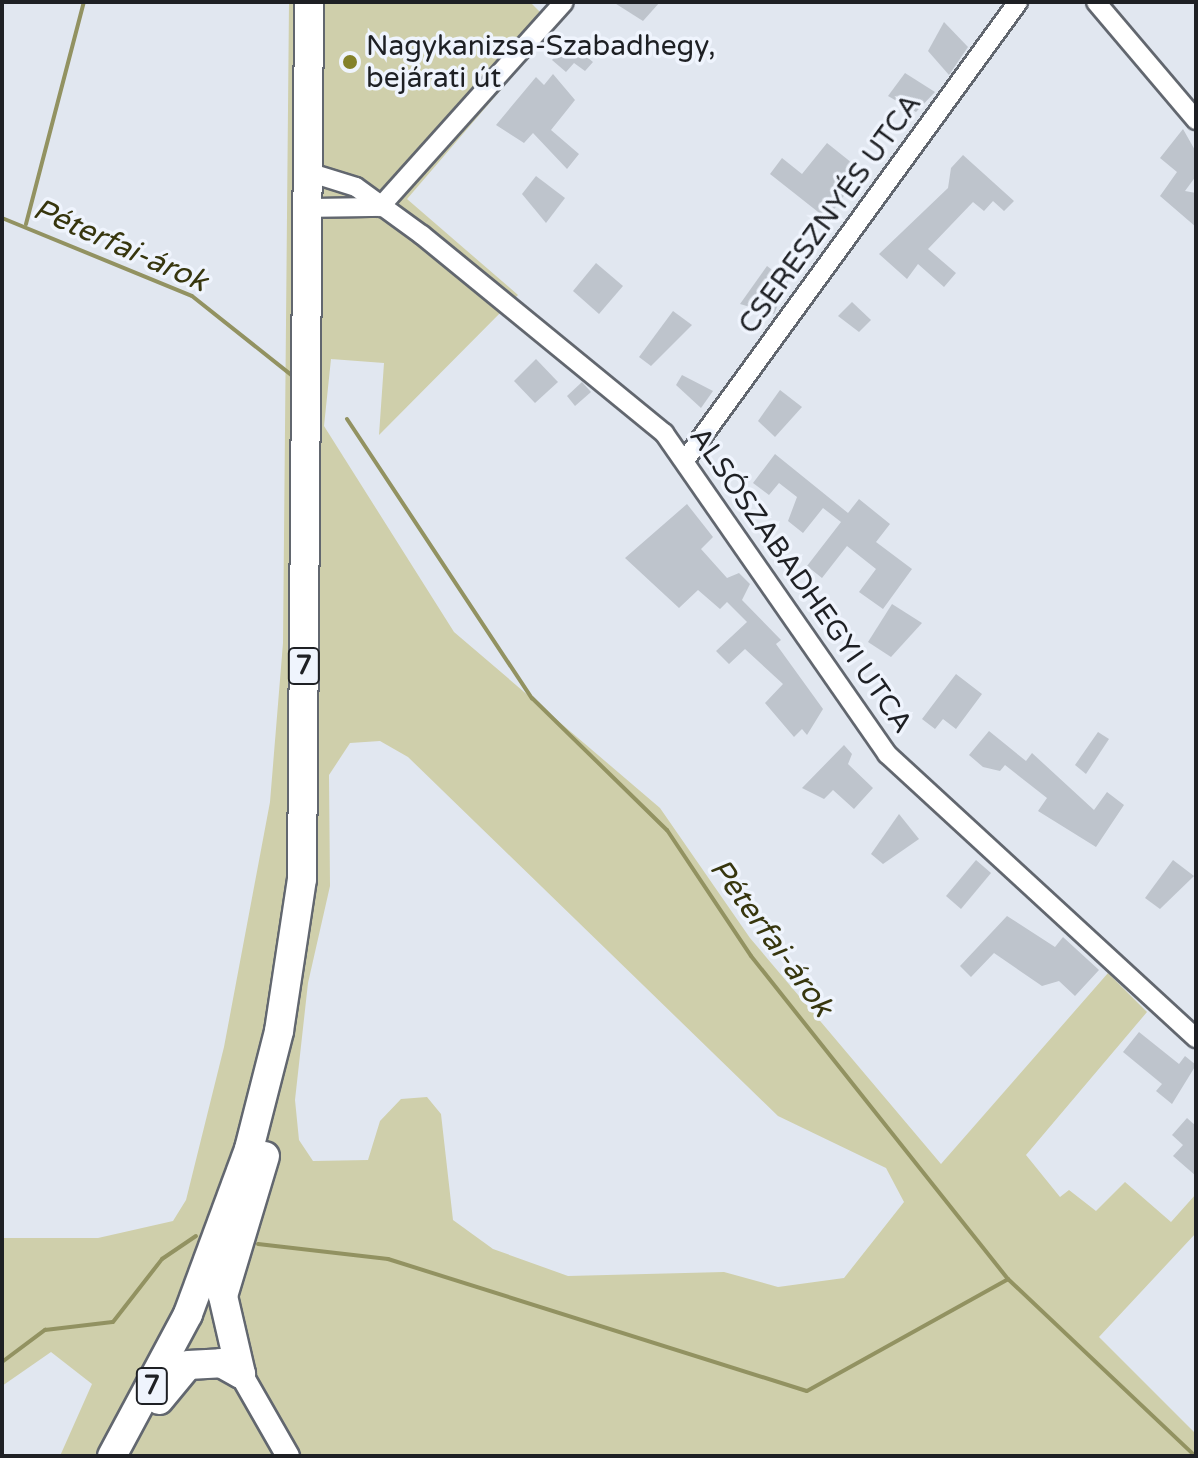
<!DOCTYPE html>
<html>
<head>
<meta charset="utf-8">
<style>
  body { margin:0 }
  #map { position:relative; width:1198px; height:1458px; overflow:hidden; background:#e1e7f0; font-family:"Varela Round",sans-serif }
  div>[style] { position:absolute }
  .green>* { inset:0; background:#cfcfab }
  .stream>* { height:4px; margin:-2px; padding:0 2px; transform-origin:2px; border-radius:2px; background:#929261 }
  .building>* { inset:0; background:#bec4cc }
  .roads { filter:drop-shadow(2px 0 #62676f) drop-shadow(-2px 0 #62676f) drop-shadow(0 2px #62676f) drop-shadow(0 -2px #62676f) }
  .minor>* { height:18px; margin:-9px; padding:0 9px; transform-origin:9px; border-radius:9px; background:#fff }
  .tertiary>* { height:22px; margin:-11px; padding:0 11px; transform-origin:11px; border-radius:11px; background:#fff }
  .primary>* { height:28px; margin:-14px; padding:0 14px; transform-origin:14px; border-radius:14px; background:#fff }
  .dots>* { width:22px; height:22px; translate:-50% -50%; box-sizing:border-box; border:4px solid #eff4fd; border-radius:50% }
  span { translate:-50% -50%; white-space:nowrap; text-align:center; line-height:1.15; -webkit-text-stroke:7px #eff4fd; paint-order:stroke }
  .shield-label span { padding:2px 6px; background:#eff4fd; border:2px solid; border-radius:6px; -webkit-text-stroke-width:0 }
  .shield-label { font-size:26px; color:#1e2024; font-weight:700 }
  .poi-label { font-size:28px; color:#1e2024 }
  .left { translate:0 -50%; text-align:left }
  .street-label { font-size:28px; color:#1e2024 }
  .water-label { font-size:30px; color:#37360e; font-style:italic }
  .frame { position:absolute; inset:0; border:4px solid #1e2024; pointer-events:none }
</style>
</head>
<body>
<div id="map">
  <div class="green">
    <i style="clip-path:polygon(evenodd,289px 2px,530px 2px,555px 27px,407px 199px,518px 295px,379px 435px,384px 363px,331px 359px,324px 426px,454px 632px,660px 808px,750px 938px,941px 1164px,1108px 973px,1147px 1012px,1026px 1155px,1060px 1197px,1069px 1190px,1096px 1211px,1125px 1182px,1171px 1222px,1196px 1194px,1196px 1233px,1099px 1337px,1196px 1434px,1196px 1456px,60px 1456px,92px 1384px,51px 1352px,2px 1386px,2px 1238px,98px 1238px,173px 1221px,186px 1200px,224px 1047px,270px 802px,283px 643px,289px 2px,380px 741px,408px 757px,778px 1116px,886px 1168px,904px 1202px,844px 1278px,778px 1287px,724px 1272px,568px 1276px,493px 1249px,453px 1220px,441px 1114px,427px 1097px,401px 1099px,380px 1121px,368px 1160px,313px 1161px,299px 1140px,295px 1100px,308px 983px,330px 886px,329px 775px,350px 743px,380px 741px)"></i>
  </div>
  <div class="stream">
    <i style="left:2px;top:218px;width:205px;rotate:22.3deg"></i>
    <i style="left:192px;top:296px;width:130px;rotate:38.5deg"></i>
    <i style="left:26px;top:224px;width:229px;rotate:-75.4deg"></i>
    <i style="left:347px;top:419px;width:335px;rotate:56.5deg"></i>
    <i style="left:532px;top:698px;width:189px;rotate:44.4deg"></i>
    <i style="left:667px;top:830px;width:151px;rotate:56.3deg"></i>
    <i style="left:751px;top:956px;width:413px;rotate:51.5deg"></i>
    <i style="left:1008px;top:1279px;width:257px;rotate:43.4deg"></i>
    <i style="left:258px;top:1244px;width:131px;rotate:6.6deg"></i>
    <i style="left:388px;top:1259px;width:439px;rotate:17.5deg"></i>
    <i style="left:807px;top:1391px;width:230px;rotate:-29.1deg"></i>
    <i style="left:2px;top:1362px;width:54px;rotate:-36.7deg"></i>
    <i style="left:45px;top:1330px;width:68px;rotate:-6.7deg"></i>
    <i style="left:113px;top:1322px;width:80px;rotate:-52.1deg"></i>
    <i style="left:162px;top:1259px;width:41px;rotate:-34.1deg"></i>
  </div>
  <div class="building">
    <i style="clip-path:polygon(613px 2px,660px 2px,643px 21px)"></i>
    <i style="clip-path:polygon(944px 22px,968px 47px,949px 75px,928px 51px)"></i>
    <i style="clip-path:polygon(568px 41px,593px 62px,585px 71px,574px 63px,566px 72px,552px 60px)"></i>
    <i style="clip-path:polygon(905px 73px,935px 92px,916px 112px,888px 96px)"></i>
    <i style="clip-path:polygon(553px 74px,575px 100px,551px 130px,579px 154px,567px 169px,533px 133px,524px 143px,496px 125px,536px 77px,544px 85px)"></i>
    <i style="clip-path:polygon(1183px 129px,1196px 152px,1196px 176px,1185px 191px,1196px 193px,1196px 227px,1160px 196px,1177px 172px,1160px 158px)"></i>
    <i style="clip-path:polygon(827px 143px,862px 171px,827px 219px,770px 174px,782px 158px,802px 174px)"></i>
    <i style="clip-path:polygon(963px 155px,1014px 201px,1004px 211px,993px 201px,984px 211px,973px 202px,928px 249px,956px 273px,944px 287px,918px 264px,907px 279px,879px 254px,948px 188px,951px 168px)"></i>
    <i style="clip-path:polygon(536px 176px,565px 198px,546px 223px,522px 194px)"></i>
    <i style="clip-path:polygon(596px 263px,623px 286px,599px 314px,573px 291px)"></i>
    <i style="clip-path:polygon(767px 266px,788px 282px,774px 314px,740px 304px)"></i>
    <i style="clip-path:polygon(852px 302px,871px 320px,859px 332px,838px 316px)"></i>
    <i style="clip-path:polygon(673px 311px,692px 325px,651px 366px,639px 357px)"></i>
    <i style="clip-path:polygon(536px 359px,558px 382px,535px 403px,514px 381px)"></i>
    <i style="clip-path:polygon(682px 375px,713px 391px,701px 408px,676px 385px)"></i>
    <i style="clip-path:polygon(582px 382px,591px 392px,575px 406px,567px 396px)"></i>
    <i style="clip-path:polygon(780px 390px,802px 407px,775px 437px,758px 421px)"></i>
    <i style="clip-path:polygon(775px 454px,848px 513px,859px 499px,890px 524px,876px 542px,912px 569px,883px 609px,859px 592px,876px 569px,847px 546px,822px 578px,807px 566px,841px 522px,823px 508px,803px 533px,788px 521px,797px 497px,779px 483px,769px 495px,753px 483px)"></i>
    <i style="clip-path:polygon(687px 504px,713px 537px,701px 549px,727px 578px,739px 573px,750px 584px,742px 600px,781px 640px,776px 644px,823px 709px,807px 735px,802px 729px,794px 737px,765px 703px,783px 684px,745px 649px,729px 664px,716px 651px,747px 622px,727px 602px,720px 609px,698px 590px,679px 608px,625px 558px)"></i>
    <i style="clip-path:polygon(892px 604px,922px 623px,891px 657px,868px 642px)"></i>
    <i style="clip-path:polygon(956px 674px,982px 694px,956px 729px,943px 719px,935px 729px,922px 719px)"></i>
    <i style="clip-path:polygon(989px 731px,1026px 761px,1032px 753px,1094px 810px,1107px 792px,1124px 805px,1096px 847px,1038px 811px,1047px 798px,1005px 765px,1000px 771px,983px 767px,969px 755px)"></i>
    <i style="clip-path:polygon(1098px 732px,1109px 739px,1086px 774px,1075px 765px)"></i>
    <i style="clip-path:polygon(844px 745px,852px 754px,848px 764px,873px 788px,854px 809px,833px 790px,824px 799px,802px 788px)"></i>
    <i style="clip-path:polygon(899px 814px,919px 839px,883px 864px,871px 854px)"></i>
    <i style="clip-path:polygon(976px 860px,991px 873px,961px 909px,946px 896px)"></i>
    <i style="clip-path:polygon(1173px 860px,1194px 876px,1160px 909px,1145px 898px)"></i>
    <i style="clip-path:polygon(1007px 916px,1055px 947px,1063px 937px,1099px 970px,1075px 996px,1059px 981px,1042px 986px,994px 953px,971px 977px,960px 966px)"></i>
    <i style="clip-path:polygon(1139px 1032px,1179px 1064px,1185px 1056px,1196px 1065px,1172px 1104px,1156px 1091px,1162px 1084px,1123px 1052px)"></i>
    <i style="clip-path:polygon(1187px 1118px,1196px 1126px,1196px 1176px,1173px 1156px,1183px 1145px,1172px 1135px)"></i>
  </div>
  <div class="roads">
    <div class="minor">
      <i style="left:1096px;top:2px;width:155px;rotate:49.7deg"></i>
      <i style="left:308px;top:172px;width:50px;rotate:17.4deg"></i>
      <i style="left:356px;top:187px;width:82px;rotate:36deg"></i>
      <i style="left:422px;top:235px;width:313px;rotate:39.3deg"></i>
      <i style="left:664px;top:433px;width:391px;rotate:55.2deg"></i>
      <i style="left:887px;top:754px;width:420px;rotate:42.6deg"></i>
      <i style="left:380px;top:207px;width:275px;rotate:-48.1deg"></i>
      <i style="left:308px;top:208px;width:72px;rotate:-0.8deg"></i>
      <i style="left:686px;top:459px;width:565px;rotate:-54deg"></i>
    </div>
    <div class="tertiary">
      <i style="left:241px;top:1374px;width:95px;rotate:60.2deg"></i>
    </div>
    <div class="primary">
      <i style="left:241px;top:1374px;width:80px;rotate:-103deg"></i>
      <i style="left:223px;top:1296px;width:146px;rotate:-73.3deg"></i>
      <i style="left:159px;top:1400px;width:45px;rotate:-50.4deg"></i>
      <i style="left:188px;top:1365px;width:33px;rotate:-3deg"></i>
      <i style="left:221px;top:1363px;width:23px;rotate:29deg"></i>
      <i style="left:112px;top:1456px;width:161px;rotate:-61.8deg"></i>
      <i style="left:188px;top:1314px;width:176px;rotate:-69.7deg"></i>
      <i style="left:249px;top:1149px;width:122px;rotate:-75.7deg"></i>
      <i style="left:279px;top:1031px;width:154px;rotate:-81.4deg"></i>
      <i style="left:302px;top:879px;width:877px;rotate:-89.54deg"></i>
    </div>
  </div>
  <div class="dots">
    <i style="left:350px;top:62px;background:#83812a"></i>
  </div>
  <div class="shield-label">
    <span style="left:304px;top:666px">7</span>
    <span style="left:152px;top:1386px">7</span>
  </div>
  <div class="poi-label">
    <span class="left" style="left:366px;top:62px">Nagykanizsa-Szabadhegy,<br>bejárati út</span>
  </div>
  <div class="street-label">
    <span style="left:830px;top:214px;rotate:-54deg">CSERESZNYÉS UTCA</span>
    <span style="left:801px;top:580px;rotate:55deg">ALSÓSZABADHEGYI UTCA</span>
  </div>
  <div class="water-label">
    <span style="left:120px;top:246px;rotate:24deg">Péterfai-árok</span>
    <span style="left:771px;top:938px;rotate:54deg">Péterfai-árok</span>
  </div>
  <div class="frame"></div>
</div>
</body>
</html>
